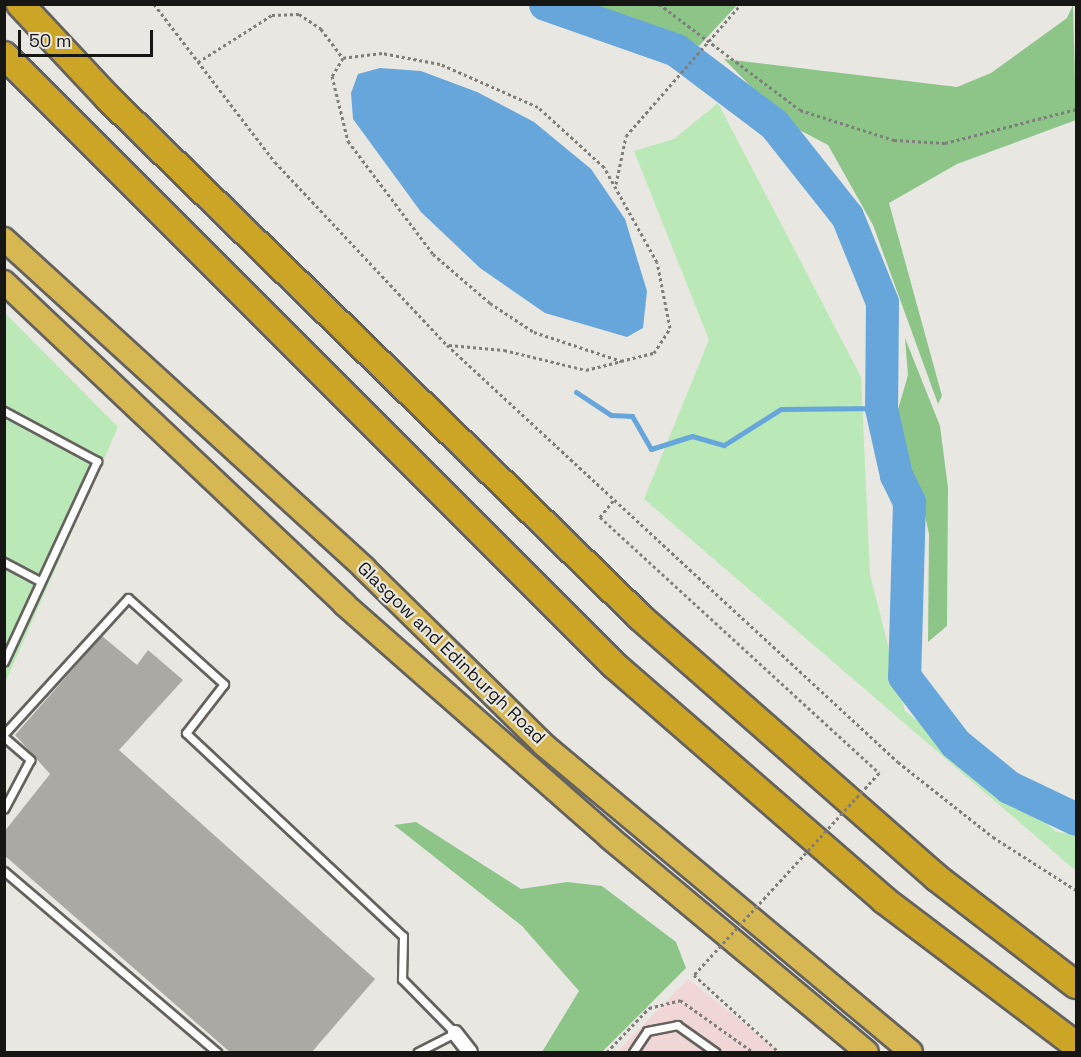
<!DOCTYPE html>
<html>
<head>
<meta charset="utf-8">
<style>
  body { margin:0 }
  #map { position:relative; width:1081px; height:1057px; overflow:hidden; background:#e9e7e2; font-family:"Space Grotesk",sans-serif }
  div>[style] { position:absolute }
  .commercial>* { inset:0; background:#f1d6d8 }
  .green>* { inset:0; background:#bbe8b7 }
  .forest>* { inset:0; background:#8dc589 }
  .water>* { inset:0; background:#66a6db }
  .stream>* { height:5px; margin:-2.5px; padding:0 2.5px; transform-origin:2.5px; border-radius:2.5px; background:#66a6db }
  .river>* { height:33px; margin:-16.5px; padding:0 16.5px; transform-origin:16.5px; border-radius:16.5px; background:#66a6db }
  .building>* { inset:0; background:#aba9a4 }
  .path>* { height:3px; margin-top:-1.5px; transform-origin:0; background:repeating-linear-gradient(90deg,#7f7e7a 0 3px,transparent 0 6px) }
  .roads { filter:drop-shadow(2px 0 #64625e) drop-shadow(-2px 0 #64625e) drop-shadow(0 2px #64625e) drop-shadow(0 -2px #64625e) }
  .service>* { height:7px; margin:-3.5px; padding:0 3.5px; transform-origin:3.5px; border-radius:3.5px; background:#fff }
  .minor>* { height:14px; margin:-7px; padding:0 7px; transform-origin:7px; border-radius:7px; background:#fff }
  .trunk>* { height:22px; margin:-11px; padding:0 11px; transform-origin:11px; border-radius:11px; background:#d7b752 }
  .motorway>* { height:26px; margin:-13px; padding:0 13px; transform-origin:13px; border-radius:13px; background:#cda526 }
  .path-bridge>* { height:3px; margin-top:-1.5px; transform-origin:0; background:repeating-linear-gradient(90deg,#7f7e7a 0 3px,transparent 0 6px) }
  span { translate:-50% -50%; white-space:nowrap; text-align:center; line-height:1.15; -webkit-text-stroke:4.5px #e9e7e2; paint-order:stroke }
  .street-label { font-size:18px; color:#161614 }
  .frame { position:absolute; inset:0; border:6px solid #161614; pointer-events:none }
  .scale { position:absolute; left:18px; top:30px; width:135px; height:27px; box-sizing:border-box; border:3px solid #161614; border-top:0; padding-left:8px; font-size:18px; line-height:21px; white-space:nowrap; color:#161614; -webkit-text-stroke:4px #e9e7e2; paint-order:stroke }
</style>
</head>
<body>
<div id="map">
  <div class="commercial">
    <i style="clip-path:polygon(688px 979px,780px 1052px,617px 1052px)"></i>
  </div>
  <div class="green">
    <i style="clip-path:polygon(718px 103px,861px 377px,870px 575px,905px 711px,1057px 832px,1076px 834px,1076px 871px,644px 499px,709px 340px,634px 151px,674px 139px)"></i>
    <i style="clip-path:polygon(5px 313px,118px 427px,5px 683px)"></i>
  </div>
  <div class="forest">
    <i style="clip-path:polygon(586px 5px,737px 4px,737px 5px,699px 46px)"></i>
    <i style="clip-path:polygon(1073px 5px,1076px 120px,957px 164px,889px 203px,942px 396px,938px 404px,873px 225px,828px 145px,788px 124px,724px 59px,957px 87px,991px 73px,1067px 18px)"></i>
    <i style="clip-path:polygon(905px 338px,940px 426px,948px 488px,947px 626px,928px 642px,929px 534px,920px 492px,900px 454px,897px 413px,908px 375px)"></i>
    <i style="clip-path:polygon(416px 822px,521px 889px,567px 882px,602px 886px,676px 942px,686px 968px,602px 1052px,542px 1052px,579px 991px,522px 926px,394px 825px)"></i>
  </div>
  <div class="water">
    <i style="clip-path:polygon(380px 68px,421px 71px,477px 92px,534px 122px,591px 169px,625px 219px,647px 291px,643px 328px,627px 337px,545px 313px,480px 268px,421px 212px,353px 119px,351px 93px,358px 74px)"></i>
  </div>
  <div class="stream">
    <i style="left:576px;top:392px;width:42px;rotate:33.3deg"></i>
    <i style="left:611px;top:415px;width:21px;rotate:3deg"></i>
    <i style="left:632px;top:416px;width:38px;rotate:60deg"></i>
    <i style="left:651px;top:449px;width:43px;rotate:-17.6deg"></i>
    <i style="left:692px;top:436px;width:33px;rotate:16deg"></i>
    <i style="left:724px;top:445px;width:67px;rotate:-32.3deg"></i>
    <i style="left:781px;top:409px;width:100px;rotate:-0.6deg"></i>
  </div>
  <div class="river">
    <i style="left:545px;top:4px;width:139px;rotate:19.3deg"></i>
    <i style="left:676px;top:50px;width:123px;rotate:37.1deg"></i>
    <i style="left:774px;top:124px;width:117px;rotate:51.6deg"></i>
    <i style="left:847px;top:216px;width:93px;rotate:67.9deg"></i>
    <i style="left:882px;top:302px;width:106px;rotate:90.5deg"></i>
    <i style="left:881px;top:408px;width:69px;rotate:77.4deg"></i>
    <i style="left:896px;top:475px;width:30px;rotate:64deg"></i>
    <i style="left:909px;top:502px;width:174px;rotate:91.6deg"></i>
    <i style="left:904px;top:676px;width:84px;rotate:52.7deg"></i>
    <i style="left:955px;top:743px;width:70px;rotate:39.2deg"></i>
    <i style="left:1009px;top:787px;width:74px;rotate:25.5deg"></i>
  </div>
  <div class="building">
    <i style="clip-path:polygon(102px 636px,137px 665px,148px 650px,183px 680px,119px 750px,375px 979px,311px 1053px,231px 1053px,4px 855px,4px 832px,50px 774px,15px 735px)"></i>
  </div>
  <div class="path">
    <i style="left:154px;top:4px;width:199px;rotate:52.6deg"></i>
    <i style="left:275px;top:162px;width:251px;rotate:46.8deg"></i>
    <i style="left:447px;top:345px;width:614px;rotate:42.76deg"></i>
    <i style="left:898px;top:762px;width:121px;rotate:38.3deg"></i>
    <i style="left:993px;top:837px;width:98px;rotate:32.6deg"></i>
    <i style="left:659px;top:4px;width:176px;rotate:36.9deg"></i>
    <i style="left:800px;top:110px;width:99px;rotate:17.7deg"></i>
    <i style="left:894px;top:140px;width:51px;rotate:3.4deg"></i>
    <i style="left:945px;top:143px;width:135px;rotate:-14.5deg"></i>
    <i style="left:198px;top:62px;width:88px;rotate:-32.4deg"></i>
    <i style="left:272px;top:15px;width:27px;rotate:-2deg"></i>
    <i style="left:299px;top:14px;width:27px;rotate:34deg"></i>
    <i style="left:321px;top:29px;width:36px;rotate:53deg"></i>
    <i style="left:616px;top:184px;width:49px;rotate:-78.2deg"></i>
    <i style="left:626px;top:136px;width:175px;rotate:-48.9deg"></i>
    <i style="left:449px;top:345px;width:55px;rotate:5.2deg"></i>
    <i style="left:504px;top:350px;width:84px;rotate:13.7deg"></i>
    <i style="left:586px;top:370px;width:36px;rotate:-14deg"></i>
    <i style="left:621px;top:361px;width:34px;rotate:-14deg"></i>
    <i style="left:654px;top:353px;width:30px;rotate:-57deg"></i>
    <i style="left:670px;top:328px;width:67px;rotate:-101.1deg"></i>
    <i style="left:657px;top:262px;width:109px;rotate:-119.2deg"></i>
    <i style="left:604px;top:167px;width:89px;rotate:-137.7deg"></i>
    <i style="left:538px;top:107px;width:107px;rotate:-156.3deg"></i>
    <i style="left:440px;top:64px;width:59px;rotate:-169.3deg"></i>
    <i style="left:382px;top:53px;width:39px;rotate:173deg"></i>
    <i style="left:343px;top:58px;width:21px;rotate:121deg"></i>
    <i style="left:332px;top:76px;width:67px;rotate:76.2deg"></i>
    <i style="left:348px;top:141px;width:141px;rotate:53deg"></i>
    <i style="left:433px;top:254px;width:75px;rotate:40.7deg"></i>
    <i style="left:490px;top:303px;width:53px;rotate:33.4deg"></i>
    <i style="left:534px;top:332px;width:92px;rotate:18.4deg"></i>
    <i style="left:600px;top:517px;width:21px;rotate:-51deg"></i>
    <i style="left:607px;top:1052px;width:61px;rotate:-46.3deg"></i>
    <i style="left:649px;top:1008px;width:32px;rotate:-14deg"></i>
    <i style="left:680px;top:1000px;width:90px;rotate:35.5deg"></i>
  </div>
  <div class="roads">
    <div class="service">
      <i style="left:4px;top:411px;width:106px;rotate:28.3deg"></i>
      <i style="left:97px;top:461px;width:221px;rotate:114.9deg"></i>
      <i style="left:4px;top:562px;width:38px;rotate:28deg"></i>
      <i style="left:4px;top:734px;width:184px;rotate:-47.6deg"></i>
      <i style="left:128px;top:598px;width:129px;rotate:41.9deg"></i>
      <i style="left:224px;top:684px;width:62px;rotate:127.8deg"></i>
      <i style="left:186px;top:733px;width:297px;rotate:43.1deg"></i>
      <i style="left:403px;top:936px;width:43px;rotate:91.3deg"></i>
      <i style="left:402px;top:979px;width:76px;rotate:45.5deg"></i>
      <i style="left:455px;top:1033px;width:42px;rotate:152.8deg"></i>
      <i style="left:4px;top:737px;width:35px;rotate:41deg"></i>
      <i style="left:30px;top:760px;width:55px;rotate:118deg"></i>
      <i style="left:4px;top:871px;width:280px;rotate:40.4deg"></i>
      <i style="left:633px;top:1052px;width:25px;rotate:-56deg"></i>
      <i style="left:647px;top:1031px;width:31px;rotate:-11deg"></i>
      <i style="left:677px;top:1025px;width:47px;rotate:35.4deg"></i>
    </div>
    <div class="minor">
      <i style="left:455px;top:1033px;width:24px;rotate:52deg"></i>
    </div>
    <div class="trunk">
      <i style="left:4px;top:239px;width:488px;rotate:42.4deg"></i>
      <i style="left:364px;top:568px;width:252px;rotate:44.5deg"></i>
      <i style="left:544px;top:745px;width:478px;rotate:39.9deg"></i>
      <i style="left:4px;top:282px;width:468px;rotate:43.4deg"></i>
      <i style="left:344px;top:604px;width:354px;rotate:41.3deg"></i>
      <i style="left:610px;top:838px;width:334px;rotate:39.8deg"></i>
    </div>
    <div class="motorway">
      <i style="left:20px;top:4px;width:129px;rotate:46.9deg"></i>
      <i style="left:108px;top:98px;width:743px;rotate:44.29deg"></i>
      <i style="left:640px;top:617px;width:395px;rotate:41.3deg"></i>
      <i style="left:937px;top:878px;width:175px;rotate:37.6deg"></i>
      <i style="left:4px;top:55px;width:863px;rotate:45deg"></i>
      <i style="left:614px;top:665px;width:358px;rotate:41deg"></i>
      <i style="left:884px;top:900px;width:241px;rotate:37.1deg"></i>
    </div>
  </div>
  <div class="path-bridge">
    <i style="left:600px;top:517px;width:379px;rotate:42.5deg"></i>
    <i style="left:879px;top:773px;width:274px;rotate:132.5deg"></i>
    <i style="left:694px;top:975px;width:115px;rotate:42.2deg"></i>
  </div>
  <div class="street-label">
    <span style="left:451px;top:653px;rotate:44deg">Glasgow and Edinburgh Road</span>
  </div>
  <div class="frame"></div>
  <div class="scale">50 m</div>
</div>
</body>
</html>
